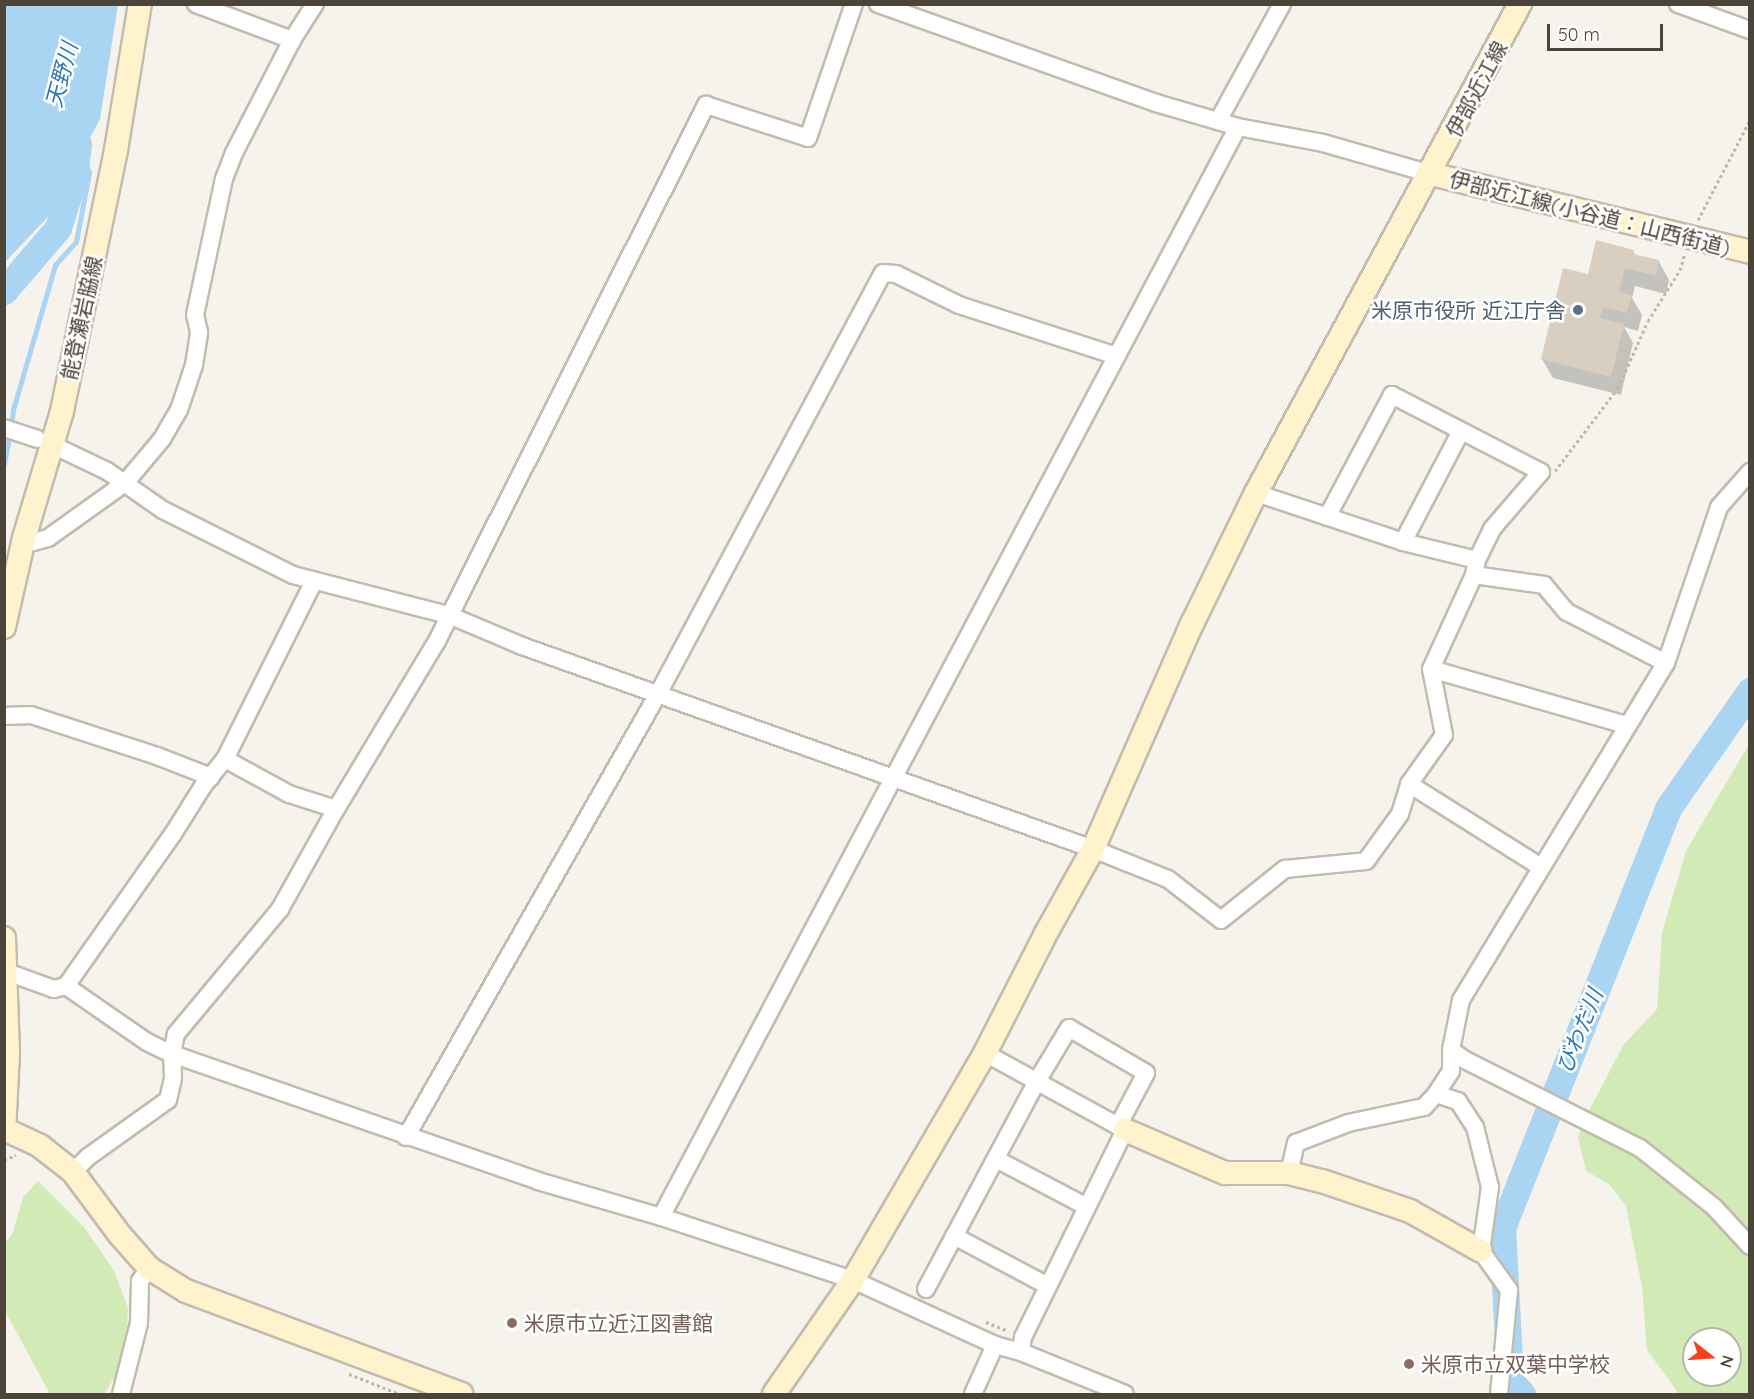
<!DOCTYPE html>
<html>
<head>
<meta charset="utf-8">
<style>
  body { margin:0 }
  #map { position:relative; width:1754px; height:1399px; overflow:hidden; background:#f6f3ec; font-family:Quicksand,"Noto Sans JP",sans-serif }
  div>[style] { position:absolute }
  .green>* { inset:0; background:#d2eab5 }
  .water>* { inset:0; background:#a9d4f2 }
  .shadow>* { inset:0; background:#0003 }
  .stream>* { height:4.5px; margin:-2.25px; padding:0 2.25px; transform-origin:2.25px; border-radius:2.25px; background:#a9d4f2 }
  .river>* { height:27px; margin:-13.5px; padding:0 13.5px; transform-origin:13.5px; border-radius:13.5px; background:#a9d4f2 }
  .building>* { inset:0; background:#d8cfc1 }
  .path>* { height:3px; margin-top:-1.5px; transform-origin:0; background:repeating-linear-gradient(90deg,#c4b79f 0 3px,transparent 0 6px) }
  .roads { filter:drop-shadow(2px 0 #c2bbae) drop-shadow(-2px 0 #c2bbae) drop-shadow(0 2px #c2bbae) drop-shadow(0 -2px #c2bbae) }
  .street>* { height:16px; margin:-8px; padding:0 8px; transform-origin:8px; border-radius:8px; background:#fff }
  .secondary>* { height:22px; margin:-11px; padding:0 11px; transform-origin:11px; border-radius:11px; background:#fff3cd }
  .dots>* { width:16px; height:16px; translate:-50% -50%; box-sizing:border-box; border:3px solid #fff; border-radius:50% }
  span { translate:-50% -50%; white-space:nowrap; text-align:center; line-height:1.15; -webkit-text-stroke:5px #fff; paint-order:stroke }
  .street-label { font-size:21px; color:#4b4439 }
  .service-label { font-size:21px; color:#4e5e75 }
  .right { translate:-100% -50%; text-align:right }
  .education-label { font-size:21px; color:#785e54 }
  .left { translate:0 -50%; text-align:left }
  .water-label { font-size:22px; color:#2e7ab2; font-style:italic }
  .frame { position:absolute; inset:0; border:6px solid #4b4439; pointer-events:none }
  .north { position:absolute; left:1682px; top:1327px; width:60px; height:60px; box-sizing:border-box; background:#fff; border:2px solid #b7b4b0; border-radius:50%; rotate:107deg; font-size:16px; font-weight:700; line-height:24px; text-align:center; color:#4b4439 }
  .north::after { content:''; display:block; margin:auto; width:21px; height:27px; background:#fc3f1d; clip-path:polygon(50% 0,100% 100%,50% 72%,0 100%) }
  .scale { position:absolute; left:1547px; top:24px; width:116px; height:27px; box-sizing:border-box; border:3px solid #4b4439; border-top:0; padding-left:8px; font-size:18px; line-height:21px; white-space:nowrap; color:#4b4439; -webkit-text-stroke:4px #fff; paint-order:stroke }
</style>
</head>
<body>
<div id="map">
  <div class="green">
    <i style="clip-path:polygon(evenodd,1749px 744px,1749px 1394px,1679px 1394px,1647px 1350px,1642px 1287px,1626px 1206px,1609px 1184px,1586px 1171px,1578px 1137px,1582px 1124px,1624px 1044px,1657px 1009px,1662px 933px,1686px 851px,1749px 744px,1694px 1339px,1730px 1339px,1730px 1375px,1694px 1375px,1694px 1339px)"></i>
    <i style="clip-path:polygon(38px 1181px,84px 1227px,114px 1271px,128px 1308px,125px 1361px,104px 1394px,50px 1394px,5px 1311px,5px 1242px,12px 1235px,23px 1197px)"></i>
  </div>
  <div class="water">
    <i style="clip-path:polygon(5px 4px,118px 5px,100px 119px,47px 218px,5px 262px)"></i>
  </div>
  <div class="shadow">
    <i style="clip-path:polygon(1633px 251px,1636px 256px,1659px 262px,1669px 280px,1666px 294px,1635px 286px,1632px 298px,1642px 315px,1638px 331px,1624px 327px,1633px 343px,1621px 395px,1553px 378px,1542px 359px,1589px 276px)"></i>
  </div>
  <div class="stream">
    <i style="left:11px;top:426px;width:16px;rotate:-83deg"></i>
    <i style="left:13px;top:410px;width:151px;rotate:-73.8deg"></i>
    <i style="left:55px;top:265px;width:31px;rotate:-48deg"></i>
    <i style="left:76px;top:242px;width:70px;rotate:-79.3deg"></i>
    <i style="left:89px;top:173px;width:27px;rotate:-110deg"></i>
    <i style="left:4px;top:464px;width:31px;rotate:-79deg"></i>
  </div>
  <div class="river">
    <i style="left:4px;top:291px;width:83px;rotate:-49.4deg"></i>
    <i style="left:58px;top:228px;width:53px;rotate:-72.6deg"></i>
    <i style="left:74px;top:177px;width:33px;rotate:-83deg"></i>
    <i style="left:78px;top:144px;width:17px;rotate:-123deg"></i>
    <i style="left:1522px;top:1394px;width:18px;rotate:-131deg"></i>
    <i style="left:1510px;top:1380px;width:152px;rotate:-93deg"></i>
    <i style="left:1502px;top:1228px;width:452px;rotate:-68.4deg"></i>
    <i style="left:1668px;top:808px;width:143px;rotate:-55deg"></i>
  </div>
  <div class="building">
    <i style="clip-path:polygon(1596px 240px,1634px 250px,1633px 254px,1659px 260px,1656px 276px,1625px 268px,1619px 292px,1632px 295px,1627px 313px,1603px 307px,1600px 318px,1624px 324px,1611px 377px,1541px 359px,1563px 268px,1588px 274px)"></i>
  </div>
  <div class="path">
    <i style="left:1698px;top:220px;width:113px;rotate:-62.5deg"></i>
    <i style="left:1555px;top:471px;width:104px;rotate:-52.8deg"></i>
    <i style="left:1618px;top:388px;width:73px;rotate:-65.9deg"></i>
    <i style="left:1648px;top:321px;width:60px;rotate:-57.9deg"></i>
    <i style="left:1680px;top:270px;width:18px;rotate:-74deg"></i>
    <i style="left:4px;top:1160px;width:13px;rotate:-23deg"></i>
    <i style="left:986px;top:1322px;width:24px;rotate:22deg"></i>
    <i style="left:349px;top:1374px;width:55px;rotate:21.4deg"></i>
  </div>
  <div class="roads">
    <div class="street">
      <i style="left:196px;top:4px;width:103px;rotate:20.6deg"></i>
      <i style="left:878px;top:4px;width:295px;rotate:19.6deg"></i>
      <i style="left:1156px;top:103px;width:85px;rotate:16.3deg"></i>
      <i style="left:1238px;top:127px;width:86px;rotate:10.7deg"></i>
      <i style="left:1323px;top:143px;width:112px;rotate:16deg"></i>
      <i style="left:1678px;top:4px;width:77px;rotate:19.9deg"></i>
      <i style="left:1218px;top:121px;width:133px;rotate:-61.3deg"></i>
      <i style="left:4px;top:428px;width:35px;rotate:18deg"></i>
      <i style="left:61px;top:449px;width:51px;rotate:25.6deg"></i>
      <i style="left:107px;top:471px;width:68px;rotate:34.9deg"></i>
      <i style="left:163px;top:510px;width:145px;rotate:26.6deg"></i>
      <i style="left:293px;top:575px;width:163px;rotate:14.5deg"></i>
      <i style="left:451px;top:616px;width:77px;rotate:22.9deg"></i>
      <i style="left:522px;top:646px;width:606px;rotate:19.57deg"></i>
      <i style="left:1093px;top:849px;width:81px;rotate:21.8deg"></i>
      <i style="left:1168px;top:879px;width:67px;rotate:37.7deg"></i>
      <i style="left:1221px;top:920px;width:82px;rotate:-38.6deg"></i>
      <i style="left:1285px;top:869px;width:81px;rotate:-5.6deg"></i>
      <i style="left:1366px;top:861px;width:58px;rotate:-54.1deg"></i>
      <i style="left:1400px;top:814px;width:31px;rotate:-73deg"></i>
      <i style="left:1409px;top:784px;width:60px;rotate:-54.5deg"></i>
      <i style="left:1444px;top:735px;width:67px;rotate:-101.1deg"></i>
      <i style="left:1431px;top:669px;width:103px;rotate:-65.4deg"></i>
      <i style="left:1474px;top:575px;width:15px;rotate:-79deg"></i>
      <i style="left:1477px;top:560px;width:34px;rotate:-64deg"></i>
      <i style="left:1492px;top:529px;width:75px;rotate:-49.3deg"></i>
      <i style="left:1541px;top:472px;width:168px;rotate:-152.7deg"></i>
      <i style="left:1392px;top:395px;width:138px;rotate:118deg"></i>
      <i style="left:1256px;top:493px;width:155px;rotate:18.4deg"></i>
      <i style="left:1403px;top:542px;width:76px;rotate:13.7deg"></i>
      <i style="left:24px;top:538px;width:10px;rotate:24deg"></i>
      <i style="left:33px;top:542px;width:16px;rotate:-15deg"></i>
      <i style="left:48px;top:538px;width:95px;rotate:-35.5deg"></i>
      <i style="left:125px;top:483px;width:57px;rotate:-49.9deg"></i>
      <i style="left:162px;top:439px;width:34px;rotate:-60deg"></i>
      <i style="left:179px;top:410px;width:47px;rotate:-71.6deg"></i>
      <i style="left:194px;top:365px;width:33px;rotate:-81deg"></i>
      <i style="left:199px;top:332px;width:17px;rotate:-103deg"></i>
      <i style="left:195px;top:315px;width:139px;rotate:-78deg"></i>
      <i style="left:224px;top:179px;width:28px;rotate:-69deg"></i>
      <i style="left:234px;top:153px;width:127px;rotate:-62.8deg"></i>
      <i style="left:292px;top:40px;width:43px;rotate:-57.4deg"></i>
      <i style="left:1403px;top:542px;width:125px;rotate:-62.4deg"></i>
      <i style="left:1474px;top:575px;width:71px;rotate:8.1deg"></i>
      <i style="left:1544px;top:585px;width:35px;rotate:50deg"></i>
      <i style="left:1567px;top:612px;width:111px;rotate:27.3deg"></i>
      <i style="left:1431px;top:669px;width:203px;rotate:16deg"></i>
      <i style="left:4px;top:716px;width:27px;rotate:-2deg"></i>
      <i style="left:31px;top:715px;width:133px;rotate:18deg"></i>
      <i style="left:157px;top:756px;width:58px;rotate:21.3deg"></i>
      <i style="left:225px;top:759px;width:199px;rotate:-63.4deg"></i>
      <i style="left:1409px;top:784px;width:156px;rotate:32.2deg"></i>
      <i style="left:4px;top:971px;width:53px;rotate:19.8deg"></i>
      <i style="left:54px;top:989px;width:12px;rotate:-14deg"></i>
      <i style="left:66px;top:986px;width:186px;rotate:-54.9deg"></i>
      <i style="left:173px;top:834px;width:57px;rotate:-58deg"></i>
      <i style="left:203px;top:786px;width:35px;rotate:-51deg"></i>
      <i style="left:225px;top:759px;width:73px;rotate:28.7deg"></i>
      <i style="left:289px;top:794px;width:49px;rotate:17.7deg"></i>
      <i style="left:66px;top:986px;width:98px;rotate:34.7deg"></i>
      <i style="left:147px;top:1042px;width:28px;rotate:26deg"></i>
      <i style="left:172px;top:1054px;width:387px;rotate:19.1deg"></i>
      <i style="left:538px;top:1181px;width:128px;rotate:16.3deg"></i>
      <i style="left:1451px;top:1050px;width:17px;rotate:36deg"></i>
      <i style="left:1465px;top:1060px;width:196px;rotate:26.7deg"></i>
      <i style="left:1640px;top:1148px;width:95px;rotate:38.6deg"></i>
      <i style="left:1714px;top:1207px;width:53px;rotate:47.3deg"></i>
      <i style="left:985px;top:1053px;width:160px;rotate:28.8deg"></i>
      <i style="left:1125px;top:1130px;width:231px;rotate:116.2deg"></i>
      <i style="left:1023px;top:1337px;width:15px;rotate:98deg"></i>
      <i style="left:1021px;top:1352px;width:27px;rotate:-165deg"></i>
      <i style="left:1436px;top:1094px;width:23px;rotate:18deg"></i>
      <i style="left:1458px;top:1101px;width:31px;rotate:57deg"></i>
      <i style="left:1475px;top:1127px;width:62px;rotate:76deg"></i>
      <i style="left:1490px;top:1187px;width:65px;rotate:98deg"></i>
      <i style="left:1481px;top:1251px;width:48px;rotate:54.3deg"></i>
      <i style="left:1509px;top:1290px;width:104px;rotate:95.5deg"></i>
      <i style="left:406px;top:1137px;width:510px;rotate:-60.37deg"></i>
      <i style="left:658px;top:694px;width:477px;rotate:-61.9deg"></i>
      <i style="left:883px;top:273px;width:13px;rotate:4deg"></i>
      <i style="left:896px;top:274px;width:70px;rotate:26.2deg"></i>
      <i style="left:959px;top:305px;width:166px;rotate:17.9deg"></i>
      <i style="left:996px;top:1159px;width:103px;rotate:27.8deg"></i>
      <i style="left:73px;top:1172px;width:21px;rotate:-45deg"></i>
      <i style="left:88px;top:1157px;width:98px;rotate:-35.5deg"></i>
      <i style="left:168px;top:1100px;width:23px;rotate:-77deg"></i>
      <i style="left:173px;top:1078px;width:24px;rotate:-92deg"></i>
      <i style="left:172px;top:1054px;width:20px;rotate:-79deg"></i>
      <i style="left:176px;top:1034px;width:163px;rotate:-50.2deg"></i>
      <i style="left:280px;top:909px;width:115px;rotate:-60.8deg"></i>
      <i style="left:336px;top:809px;width:196px;rotate:-59deg"></i>
      <i style="left:437px;top:641px;width:600px;rotate:-63.35deg"></i>
      <i style="left:706px;top:105px;width:107px;rotate:17.9deg"></i>
      <i style="left:808px;top:138px;width:142px;rotate:-71.1deg"></i>
      <i style="left:1289px;top:1173px;width:31px;rotate:-77deg"></i>
      <i style="left:1296px;top:1143px;width:56px;rotate:-21deg"></i>
      <i style="left:1348px;top:1123px;width:78px;rotate:-11.9deg"></i>
      <i style="left:1424px;top:1107px;width:18px;rotate:-47deg"></i>
      <i style="left:1436px;top:1094px;width:27px;rotate:-57deg"></i>
      <i style="left:1451px;top:1071px;width:21px;rotate:-90deg"></i>
      <i style="left:1451px;top:1050px;width:51px;rotate:-78.7deg"></i>
      <i style="left:1461px;top:1000px;width:394px;rotate:-58.7deg"></i>
      <i style="left:1666px;top:663px;width:165px;rotate:-71.2deg"></i>
      <i style="left:1719px;top:507px;width:47px;rotate:-48.5deg"></i>
      <i style="left:954px;top:1236px;width:106px;rotate:28deg"></i>
      <i style="left:926px;top:1289px;width:236px;rotate:-61.9deg"></i>
      <i style="left:1037px;top:1081px;width:62px;rotate:-58.9deg"></i>
      <i style="left:1069px;top:1028px;width:89px;rotate:30.3deg"></i>
      <i style="left:1146px;top:1073px;width:60px;rotate:117.8deg"></i>
      <i style="left:1021px;top:1352px;width:112px;rotate:22deg"></i>
      <i style="left:121px;top:1394px;width:73px;rotate:-75.8deg"></i>
      <i style="left:139px;top:1323px;width:42px;rotate:-88.6deg"></i>
      <i style="left:140px;top:1281px;width:16px;rotate:-55deg"></i>
      <i style="left:973px;top:1394px;width:54px;rotate:-65.8deg"></i>
      <i style="left:995px;top:1345px;width:156px;rotate:-155.4deg"></i>
      <i style="left:853px;top:1280px;width:202px;rotate:-161.8deg"></i>
      <i style="left:661px;top:1217px;width:1233px;rotate:-62.11deg"></i>
    </div>
    <div class="secondary">
      <i style="left:1431px;top:174px;width:328px;rotate:13.7deg"></i>
      <i style="left:4px;top:627px;width:91px;rotate:-77.3deg"></i>
      <i style="left:24px;top:538px;width:133px;rotate:-73.3deg"></i>
      <i style="left:62px;top:411px;width:267px;rotate:-78.3deg"></i>
      <i style="left:116px;top:150px;width:148px;rotate:-80.7deg"></i>
      <i style="left:4px;top:938px;width:115px;rotate:88deg"></i>
      <i style="left:8px;top:1053px;width:79px;rotate:92.9deg"></i>
      <i style="left:4px;top:1129px;width:40px;rotate:25deg"></i>
      <i style="left:40px;top:1146px;width:42px;rotate:38.2deg"></i>
      <i style="left:73px;top:1172px;width:79px;rotate:53.3deg"></i>
      <i style="left:120px;top:1235px;width:44px;rotate:48.7deg"></i>
      <i style="left:149px;top:1268px;width:44px;rotate:31.9deg"></i>
      <i style="left:186px;top:1291px;width:294px;rotate:20.5deg"></i>
      <i style="left:1125px;top:1130px;width:109px;rotate:23.3deg"></i>
      <i style="left:1225px;top:1173px;width:64px"></i>
      <i style="left:1289px;top:1173px;width:34px;rotate:14deg"></i>
      <i style="left:1322px;top:1181px;width:93px;rotate:18.8deg"></i>
      <i style="left:1410px;top:1211px;width:81px;rotate:29.4deg"></i>
      <i style="left:774px;top:1394px;width:139px;rotate:-55.3deg"></i>
      <i style="left:853px;top:1280px;width:263px;rotate:-59.8deg"></i>
      <i style="left:985px;top:1053px;width:132px;rotate:-63deg"></i>
      <i style="left:1045px;top:935px;width:98px;rotate:-60.8deg"></i>
      <i style="left:1093px;top:849px;width:246px;rotate:-66.3deg"></i>
      <i style="left:1192px;top:624px;width:146px;rotate:-64deg"></i>
      <i style="left:1256px;top:493px;width:556px;rotate:-61.64deg"></i>
    </div>
  </div>
  <div class="dots">
    <i style="left:1578px;top:310px;background:#5c6f8a"></i>
    <i style="left:512px;top:1323px;background:#8d6e63"></i>
    <i style="left:1409px;top:1364px;background:#8d6e63"></i>
  </div>
  <div class="street-label">
    <span style="left:1476px;top:89px;rotate:-62deg">伊部近江線</span>
    <span style="left:1590px;top:213px;rotate:14deg">伊部近江線(小谷道：山西街道)</span>
    <span style="left:81px;top:318px;rotate:-78deg">能登瀬岩脇線</span>
  </div>
  <div class="service-label">
    <span class="right" style="left:1566px;top:310px">米原市役所 近江庁舎</span>
  </div>
  <div class="education-label">
    <span class="left" style="left:524px;top:1323px">米原市立近江図書館</span>
    <span class="left" style="left:1421px;top:1364px">米原市立双葉中学校</span>
  </div>
  <div class="water-label">
    <span style="left:62px;top:75px;rotate:-75deg">天野川</span>
    <span style="left:1580px;top:1031px;rotate:-68deg">びわだ川</span>
  </div>
  <div class="frame"></div>
  <div class="north">N</div>
  <div class="scale">50 m</div>
</div>
</body>
</html>
